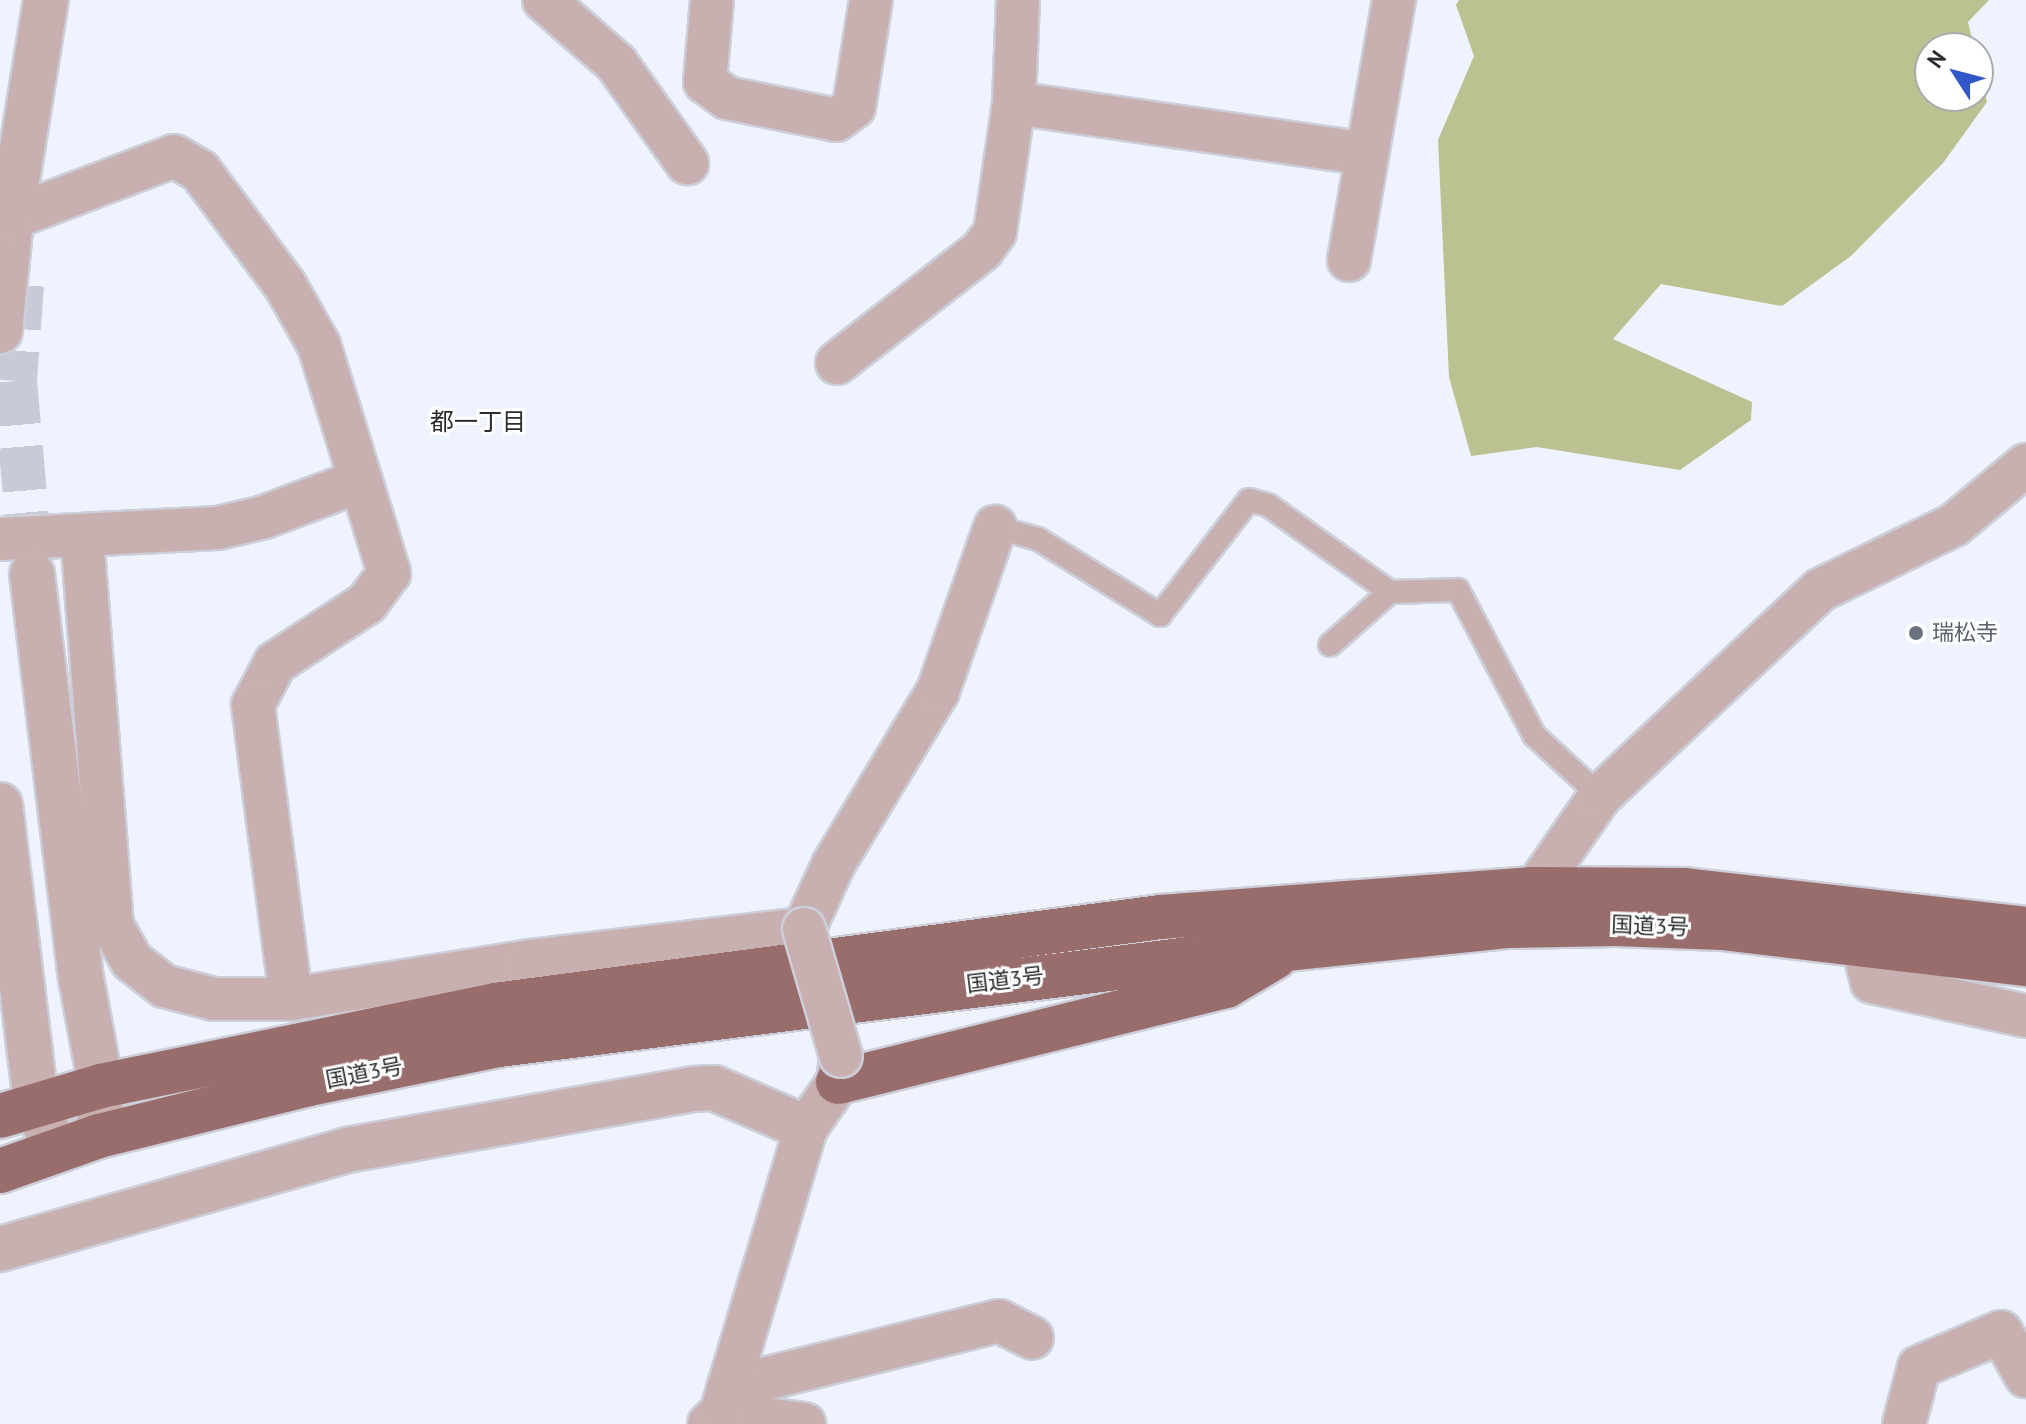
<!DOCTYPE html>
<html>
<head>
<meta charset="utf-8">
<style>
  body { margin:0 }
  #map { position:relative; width:2026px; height:1424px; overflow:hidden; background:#eff3ff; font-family:"PT Sans","Noto Sans JP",sans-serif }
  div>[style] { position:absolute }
  .forest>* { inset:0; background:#bcc192 }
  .tertiary-tunnel>* { height:44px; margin-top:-22px; transform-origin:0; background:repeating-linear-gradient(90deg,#c8cbd6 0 44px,transparent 0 66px) }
  .roads { filter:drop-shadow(2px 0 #cccfda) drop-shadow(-2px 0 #cccfda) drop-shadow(0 2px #cccfda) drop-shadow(0 -2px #cccfda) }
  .service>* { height:22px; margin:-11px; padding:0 11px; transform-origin:11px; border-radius:11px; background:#c8b0b0 }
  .minor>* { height:42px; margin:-21px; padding:0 21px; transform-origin:21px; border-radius:21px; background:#c8b0b0 }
  .tertiary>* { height:44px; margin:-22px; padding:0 22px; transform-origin:22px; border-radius:22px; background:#c8b0b0 }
  .trunk>* { height:44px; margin:-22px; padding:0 22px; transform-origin:22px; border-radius:22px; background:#9a6d6d }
  .bridges { filter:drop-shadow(2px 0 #cccfda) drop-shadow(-2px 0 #cccfda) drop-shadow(0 2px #cccfda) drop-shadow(0 -2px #cccfda) }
  .minor-bridge>* { height:42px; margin:-21px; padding:0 21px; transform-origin:21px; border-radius:21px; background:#c8b0b0 }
  .dots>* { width:22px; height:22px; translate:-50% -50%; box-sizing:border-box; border:4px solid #fff; border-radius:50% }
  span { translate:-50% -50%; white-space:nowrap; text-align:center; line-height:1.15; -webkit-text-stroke:6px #fff; paint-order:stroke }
  .worship-label { font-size:22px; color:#5b616d }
  .left { translate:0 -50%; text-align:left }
  .street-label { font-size:22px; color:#2a2c30 }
  .neighbourhood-label { font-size:24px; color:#2a2c30 }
  .north { position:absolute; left:1914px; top:32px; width:80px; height:80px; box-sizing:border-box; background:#fff; border:2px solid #aaabac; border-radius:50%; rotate:306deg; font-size:22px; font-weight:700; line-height:32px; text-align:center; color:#2a2c30 }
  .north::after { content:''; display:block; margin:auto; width:28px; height:36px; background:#3357c8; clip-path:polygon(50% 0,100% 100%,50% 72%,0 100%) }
</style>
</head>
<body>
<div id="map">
  <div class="forest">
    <i style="clip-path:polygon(1459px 0,1989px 0,1968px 22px,1974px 48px,1930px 48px,1930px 96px,1978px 96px,1978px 65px,1987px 102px,1943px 163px,1851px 256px,1782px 306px,1661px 284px,1613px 339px,1752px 402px,1751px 420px,1680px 470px,1537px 447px,1471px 456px,1449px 377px,1438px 140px,1474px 56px,1456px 5px)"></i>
  </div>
  <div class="tertiary-tunnel">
    <i style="left:22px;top:285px;width:96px;rotate:94.2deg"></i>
    <i style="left:15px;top:381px;width:194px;rotate:85deg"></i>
  </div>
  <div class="roads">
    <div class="service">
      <i style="left:995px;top:527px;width:45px;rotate:15.6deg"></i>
      <i style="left:1038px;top:539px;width:144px;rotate:31.9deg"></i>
      <i style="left:1160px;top:615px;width:145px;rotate:-52.3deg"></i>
      <i style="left:1249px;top:500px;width:20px;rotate:15deg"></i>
      <i style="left:1268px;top:505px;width:150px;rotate:35.5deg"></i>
      <i style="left:1330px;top:645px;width:80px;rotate:-41.5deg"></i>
      <i style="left:1390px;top:592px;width:68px;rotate:-1.7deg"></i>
      <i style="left:1458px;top:590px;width:164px;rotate:62.3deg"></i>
      <i style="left:1534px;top:735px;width:90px;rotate:42.7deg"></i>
    </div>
    <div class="minor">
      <i style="left:544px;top:0;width:96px;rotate:41.2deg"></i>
      <i style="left:616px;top:63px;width:123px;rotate:54.6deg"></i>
      <i style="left:712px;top:0;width:82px;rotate:94.9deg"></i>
      <i style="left:705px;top:82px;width:27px;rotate:36deg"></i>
      <i style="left:727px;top:98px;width:111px;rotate:11.4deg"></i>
      <i style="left:836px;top:120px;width:22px;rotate:-36deg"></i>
      <i style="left:854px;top:107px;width:108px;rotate:-81deg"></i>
      <i style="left:1014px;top:103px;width:357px;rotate:8.2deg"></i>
      <i style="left:0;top:215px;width:11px;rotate:15deg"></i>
      <i style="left:11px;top:218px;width:174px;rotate:-20.8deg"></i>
      <i style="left:174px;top:156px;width:30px;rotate:30deg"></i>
      <i style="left:200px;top:171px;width:142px;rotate:53.3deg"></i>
      <i style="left:285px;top:285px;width:69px;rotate:60.5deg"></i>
      <i style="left:319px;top:345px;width:239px;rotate:72.9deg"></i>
      <i style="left:389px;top:573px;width:37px;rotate:126deg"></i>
      <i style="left:367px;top:603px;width:110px;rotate:146.9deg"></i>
      <i style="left:275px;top:663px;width:47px;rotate:117.6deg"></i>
      <i style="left:253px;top:705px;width:296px;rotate:82.6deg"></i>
      <i style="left:1349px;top:260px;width:264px;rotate:-80.2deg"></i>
      <i style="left:837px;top:363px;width:184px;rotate:-37.9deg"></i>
      <i style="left:982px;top:250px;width:22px;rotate:-54deg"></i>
      <i style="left:995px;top:232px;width:130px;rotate:-81.6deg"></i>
      <i style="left:1014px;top:103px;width:103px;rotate:-87.8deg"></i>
      <i style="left:82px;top:536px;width:391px;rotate:85.6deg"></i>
      <i style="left:112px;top:926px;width:40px;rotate:60.3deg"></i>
      <i style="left:132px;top:961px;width:41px;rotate:38deg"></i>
      <i style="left:164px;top:986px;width:52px;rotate:14.6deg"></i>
      <i style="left:214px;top:999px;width:77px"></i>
      <i style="left:291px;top:999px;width:243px;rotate:-9deg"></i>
      <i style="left:531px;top:961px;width:275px;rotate:-6.7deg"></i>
      <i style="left:804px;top:929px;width:70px;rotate:-65.6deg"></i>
      <i style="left:833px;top:865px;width:203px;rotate:-58.9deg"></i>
      <i style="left:938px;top:691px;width:174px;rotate:-70.8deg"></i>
      <i style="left:0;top:539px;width:218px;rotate:-2.9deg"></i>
      <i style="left:218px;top:528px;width:47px;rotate:-13.4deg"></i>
      <i style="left:264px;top:517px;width:103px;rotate:-20.6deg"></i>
      <i style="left:1519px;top:913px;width:142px;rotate:-55.3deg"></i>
      <i style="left:1600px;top:796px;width:301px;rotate:-43.1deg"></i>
      <i style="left:1820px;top:590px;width:149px;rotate:-25.9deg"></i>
      <i style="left:1954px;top:525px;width:94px;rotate:-39.8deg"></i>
      <i style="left:1862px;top:943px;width:40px;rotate:75.6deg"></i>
      <i style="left:1872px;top:982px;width:158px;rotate:12.4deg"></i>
      <i style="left:728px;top:1388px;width:279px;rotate:-13.9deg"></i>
      <i style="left:999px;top:1321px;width:37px;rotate:27deg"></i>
      <i style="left:721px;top:1413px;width:84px;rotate:7.5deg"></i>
      <i style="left:709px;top:1424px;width:16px;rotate:-43deg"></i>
      <i style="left:721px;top:1413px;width:297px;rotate:-73.4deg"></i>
      <i style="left:806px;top:1128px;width:56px;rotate:-55.2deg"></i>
      <i style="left:838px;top:1082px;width:26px;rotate:-83deg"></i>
      <i style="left:1904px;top:1424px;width:59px;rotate:-75.3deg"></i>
      <i style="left:1919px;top:1367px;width:89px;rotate:-23.1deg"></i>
      <i style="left:2001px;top:1332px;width:51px;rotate:60.4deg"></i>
    </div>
    <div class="tertiary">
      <i style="left:0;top:331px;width:114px;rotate:-84.4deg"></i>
      <i style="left:11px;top:218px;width:221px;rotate:-80.9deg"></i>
      <i style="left:32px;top:574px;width:407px;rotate:83.1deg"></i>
      <i style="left:81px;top:978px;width:110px;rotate:79.5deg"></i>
      <i style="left:101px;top:1086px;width:50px;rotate:92.3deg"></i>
      <i style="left:0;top:805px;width:300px;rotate:83.1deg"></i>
      <i style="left:36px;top:1103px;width:51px;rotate:68deg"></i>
      <i style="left:0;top:1249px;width:361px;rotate:-15.9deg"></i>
      <i style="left:347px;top:1150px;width:351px;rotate:-10deg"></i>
      <i style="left:693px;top:1089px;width:21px;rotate:-3deg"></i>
      <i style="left:714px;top:1088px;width:100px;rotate:23.5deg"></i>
    </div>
    <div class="trunk">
      <i style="left:838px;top:1082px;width:400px;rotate:-13.9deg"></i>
      <i style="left:1226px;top:986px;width:57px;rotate:-30.6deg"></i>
      <i style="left:0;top:1116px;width:105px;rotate:-16.5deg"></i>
      <i style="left:101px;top:1086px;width:402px;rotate:-11.6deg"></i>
      <i style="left:495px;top:1005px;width:672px;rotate:-7.53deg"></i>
      <i style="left:1161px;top:917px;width:373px;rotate:-4.3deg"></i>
      <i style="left:1533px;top:889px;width:152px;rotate:0.4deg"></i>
      <i style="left:1685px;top:890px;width:343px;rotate:6.5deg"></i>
      <i style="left:0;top:1171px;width:105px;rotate:-19.5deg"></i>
      <i style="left:99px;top:1136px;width:216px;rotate:-13.9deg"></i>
      <i style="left:309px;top:1084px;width:194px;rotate:-11.6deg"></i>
      <i style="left:499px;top:1045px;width:695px;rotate:-7.1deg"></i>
      <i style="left:1189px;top:959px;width:324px;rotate:-5.9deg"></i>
      <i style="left:1511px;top:926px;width:104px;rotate:-1.1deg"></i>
      <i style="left:1615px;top:924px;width:107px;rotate:2.1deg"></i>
      <i style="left:1722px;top:928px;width:306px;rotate:6.8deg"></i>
    </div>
  </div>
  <div class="bridges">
    <div class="minor-bridge">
      <i style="left:804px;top:929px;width:132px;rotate:73.8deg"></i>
    </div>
  </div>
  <div class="dots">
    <i style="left:1916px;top:633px;background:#6b7280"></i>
  </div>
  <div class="worship-label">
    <span class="left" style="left:1932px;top:633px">瑞松寺</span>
  </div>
  <div class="street-label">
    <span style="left:1650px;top:926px;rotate:2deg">国道3号</span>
    <span style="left:1005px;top:980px;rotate:-7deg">国道3号</span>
    <span style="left:364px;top:1073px;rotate:-11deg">国道3号</span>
  </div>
  <div class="neighbourhood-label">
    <span style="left:478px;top:422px">都一丁目</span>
  </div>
  <div class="north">N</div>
</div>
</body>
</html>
